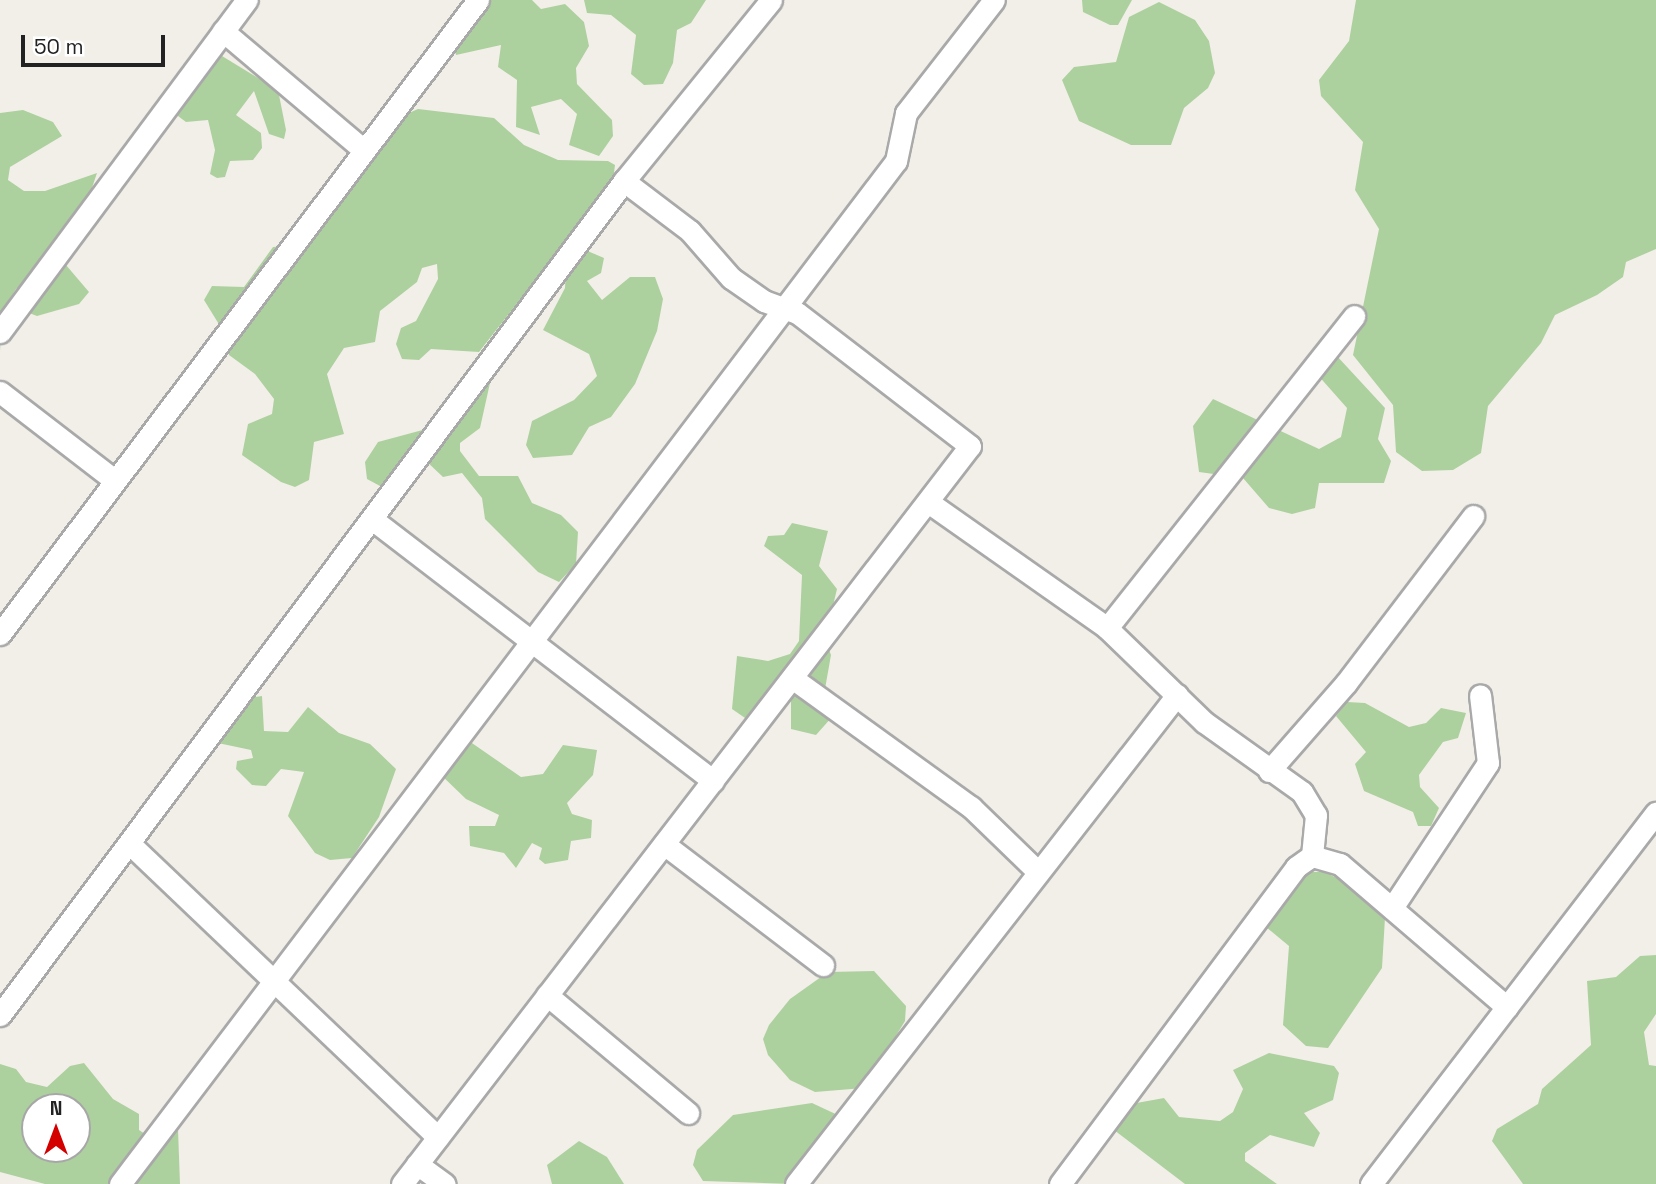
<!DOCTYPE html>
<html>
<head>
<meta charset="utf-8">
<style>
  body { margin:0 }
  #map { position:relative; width:1656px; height:1184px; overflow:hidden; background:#f2efe9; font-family:"Space Grotesk",sans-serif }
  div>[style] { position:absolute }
  .forest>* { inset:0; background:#add19e }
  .roads { filter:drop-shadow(2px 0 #a9a9a9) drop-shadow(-2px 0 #a9a9a9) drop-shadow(0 2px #a9a9a9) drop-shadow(0 -2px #a9a9a9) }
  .minor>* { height:21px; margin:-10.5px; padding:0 10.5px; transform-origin:10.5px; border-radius:10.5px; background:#fff }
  span { translate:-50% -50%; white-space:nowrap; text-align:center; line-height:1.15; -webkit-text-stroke:7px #fff; paint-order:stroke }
  .north { position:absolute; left:21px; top:1093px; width:70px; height:70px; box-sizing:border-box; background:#fff; border:2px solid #a7a7a7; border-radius:50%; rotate:0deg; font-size:19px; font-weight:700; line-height:28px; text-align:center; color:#222 }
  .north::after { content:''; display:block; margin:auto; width:24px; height:32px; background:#d40000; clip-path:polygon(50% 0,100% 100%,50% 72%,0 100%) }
  .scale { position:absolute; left:21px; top:35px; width:144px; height:32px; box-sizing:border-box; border:4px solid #222; border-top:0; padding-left:9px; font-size:21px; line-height:24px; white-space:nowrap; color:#222; -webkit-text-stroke:5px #fff; paint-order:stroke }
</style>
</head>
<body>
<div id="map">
  <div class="forest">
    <i style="clip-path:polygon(491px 0,532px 0,541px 9px,565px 4px,584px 22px,589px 46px,576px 68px,577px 84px,612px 120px,613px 136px,599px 156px,569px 145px,577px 114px,561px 99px,531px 107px,540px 135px,516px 127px,517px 80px,498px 67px,501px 45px,456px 55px,454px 47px)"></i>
    <i style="clip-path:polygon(584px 0,706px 0,691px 23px,677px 30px,673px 63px,663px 84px,644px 85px,631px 74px,636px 35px,611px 15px,587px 13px)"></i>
    <i style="clip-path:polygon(1082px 0,1132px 0,1118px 25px,1110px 25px,1083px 12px)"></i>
    <i style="clip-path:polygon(1356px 0,1656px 0,1656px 249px,1626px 262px,1623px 277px,1597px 295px,1555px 315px,1541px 343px,1488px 406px,1481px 453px,1453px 470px,1422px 471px,1396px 452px,1393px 405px,1353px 355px,1379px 229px,1355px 190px,1363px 142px,1321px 96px,1319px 80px,1349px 41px)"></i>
    <i style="clip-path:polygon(1159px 2px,1195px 20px,1209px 41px,1215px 73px,1208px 88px,1184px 108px,1171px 145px,1131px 145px,1079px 121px,1062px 80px,1074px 67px,1116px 62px,1129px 17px)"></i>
    <i style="clip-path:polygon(222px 56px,278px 90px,286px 130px,284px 139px,269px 134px,254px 91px,236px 115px,261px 133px,262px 148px,253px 160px,230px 161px,225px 177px,217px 178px,210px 174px,215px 150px,208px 120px,186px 122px,174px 113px)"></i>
    <i style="clip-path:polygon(418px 109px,494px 118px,524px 145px,558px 160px,608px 161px,615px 165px,613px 181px,479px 352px,431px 349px,419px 360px,402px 359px,396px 344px,401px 328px,416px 321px,438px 279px,437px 264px,422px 268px,417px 282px,380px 311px,375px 342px,344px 348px,327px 374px,344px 434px,314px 442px,309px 480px,295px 487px,281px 482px,242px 455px,248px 424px,272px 414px,274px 399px,255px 374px,229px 355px,228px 339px,204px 300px,212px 286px,244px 287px,273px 247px,287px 246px,348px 195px,365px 157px,395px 119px)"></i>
    <i style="clip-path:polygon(23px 110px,53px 122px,62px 136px,10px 167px,8px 180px,24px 191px,45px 191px,97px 173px,66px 265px,89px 292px,79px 304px,37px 316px,29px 313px,24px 285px,16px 289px,3px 310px,0 351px,0 113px)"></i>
    <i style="clip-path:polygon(583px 249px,604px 258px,601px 273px,587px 281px,602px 300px,630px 277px,655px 277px,663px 299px,657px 331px,635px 384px,611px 417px,589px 427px,572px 455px,533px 458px,526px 445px,532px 421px,574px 400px,597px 376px,589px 354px,543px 330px,565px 288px,566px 265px)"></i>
    <i style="clip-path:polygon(1336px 355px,1385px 408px,1378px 439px,1391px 461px,1384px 483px,1319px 483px,1315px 508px,1292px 514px,1269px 508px,1243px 478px,1199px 472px,1193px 426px,1213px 399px,1319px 449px,1341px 437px,1347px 408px,1316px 373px)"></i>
    <i style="clip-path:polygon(482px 380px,490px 383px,480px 428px,460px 443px,460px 451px,479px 476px,518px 476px,532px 503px,561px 515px,578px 532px,576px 564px,559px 582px,538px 572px,485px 519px,482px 498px,462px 473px,443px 477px,425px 460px,380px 486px,367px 479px,365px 462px,378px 442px,430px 428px)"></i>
    <i style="clip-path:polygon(792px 523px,828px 531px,819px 566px,837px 589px,825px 639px,831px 655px,825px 689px,832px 717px,816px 735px,791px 729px,791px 694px,767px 691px,765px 708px,748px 720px,732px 709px,737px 656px,768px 661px,790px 654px,799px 641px,802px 575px,764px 546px,768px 536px,784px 535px)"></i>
    <i style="clip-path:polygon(262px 696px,264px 731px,288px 732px,308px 707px,339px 733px,370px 744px,396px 769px,379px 817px,352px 858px,330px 860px,315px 853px,288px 816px,304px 772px,281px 769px,266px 786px,252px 785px,236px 769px,237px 761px,253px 758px,251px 750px,213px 742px,203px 731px,221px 703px)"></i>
    <i style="clip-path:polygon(1347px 702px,1365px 703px,1409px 727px,1426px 723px,1441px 708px,1466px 713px,1458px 738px,1443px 742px,1419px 775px,1420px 787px,1439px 808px,1431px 826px,1418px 826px,1413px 812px,1364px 791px,1355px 764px,1366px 752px,1336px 716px)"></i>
    <i style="clip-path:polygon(469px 741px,521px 777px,543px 774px,563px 745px,597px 750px,593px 775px,567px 803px,572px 814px,592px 820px,591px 838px,571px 841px,568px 860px,545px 864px,539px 859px,542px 848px,532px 843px,516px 868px,504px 853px,470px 846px,469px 826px,495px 826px,499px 815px,466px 799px,439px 773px)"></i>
    <i style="clip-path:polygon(1309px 872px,1325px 872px,1356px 888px,1385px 918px,1382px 968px,1328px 1048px,1306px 1046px,1283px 1025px,1289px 946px,1266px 927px)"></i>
    <i style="clip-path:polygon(1656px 955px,1656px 1014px,1644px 1032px,1649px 1065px,1656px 1066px,1656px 1184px,1523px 1184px,1492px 1141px,1497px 1129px,1538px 1104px,1542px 1089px,1591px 1045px,1587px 981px,1616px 977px,1640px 956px)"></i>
    <i style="clip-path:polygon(874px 971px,906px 1006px,905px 1021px,864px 1088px,815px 1092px,790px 1080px,768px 1055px,763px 1039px,769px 1025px,790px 999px,828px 972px)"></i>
    <i style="clip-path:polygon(1269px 1053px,1334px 1066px,1339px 1073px,1333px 1100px,1304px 1113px,1320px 1133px,1314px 1147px,1270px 1135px,1245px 1153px,1245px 1161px,1277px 1184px,1185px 1184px,1114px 1130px,1131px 1104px,1164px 1098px,1179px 1117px,1220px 1121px,1233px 1112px,1243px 1089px,1233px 1070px)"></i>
    <i style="clip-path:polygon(evenodd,84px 1063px,113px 1099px,139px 1114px,139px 1130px,145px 1134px,171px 1124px,178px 1129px,180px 1184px,45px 1184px,0 1172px,0 1064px,16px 1069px,26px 1082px,47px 1087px,70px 1066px,84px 1063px,35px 1107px,77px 1107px,77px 1149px,35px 1149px,35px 1107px)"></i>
    <i style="clip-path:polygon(812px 1103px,842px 1117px,846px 1134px,830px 1160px,793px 1184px,703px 1181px,693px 1165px,697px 1150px,733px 1115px)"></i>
    <i style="clip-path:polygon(579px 1141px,607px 1157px,624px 1184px,552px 1184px,547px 1165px)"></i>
  </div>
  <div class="roads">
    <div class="minor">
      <i style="left:223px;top:31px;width:185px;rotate:40.2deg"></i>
      <i style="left:0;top:332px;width:414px;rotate:-53.4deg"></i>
      <i style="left:0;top:392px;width:143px;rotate:37.6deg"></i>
      <i style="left:928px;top:502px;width:219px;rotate:35.1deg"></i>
      <i style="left:1107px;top:628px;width:135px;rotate:44.1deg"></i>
      <i style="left:1204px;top:722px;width:120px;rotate:35.5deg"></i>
      <i style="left:1302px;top:792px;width:27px;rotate:59deg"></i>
      <i style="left:1316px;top:815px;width:41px;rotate:95.6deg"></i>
      <i style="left:372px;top:519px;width:430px;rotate:37.5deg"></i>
      <i style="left:1107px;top:628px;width:398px;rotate:-51.6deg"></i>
      <i style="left:0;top:634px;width:794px;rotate:-52.99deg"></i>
      <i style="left:792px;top:678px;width:221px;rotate:35.8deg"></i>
      <i style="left:971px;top:807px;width:93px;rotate:44.1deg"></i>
      <i style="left:1269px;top:771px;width:117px;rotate:-48.8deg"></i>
      <i style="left:1346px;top:683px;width:210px;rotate:-52.7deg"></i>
      <i style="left:130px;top:844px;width:425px;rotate:43.6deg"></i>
      <i style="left:664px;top:844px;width:200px;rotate:37.3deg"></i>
      <i style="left:1392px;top:908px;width:174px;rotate:-56.5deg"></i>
      <i style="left:1488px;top:763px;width:68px;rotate:-96.7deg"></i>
      <i style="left:547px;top:995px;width:184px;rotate:39.9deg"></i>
      <i style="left:0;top:1015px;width:1042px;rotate:-53.2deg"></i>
      <i style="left:624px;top:181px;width:233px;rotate:-50.9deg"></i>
      <i style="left:417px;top:1164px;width:34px;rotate:36deg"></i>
      <i style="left:120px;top:1184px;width:1284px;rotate:-52.82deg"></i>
      <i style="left:896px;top:161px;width:49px;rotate:-78.2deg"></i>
      <i style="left:906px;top:113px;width:143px;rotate:-52.1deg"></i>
      <i style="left:402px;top:1184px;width:931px;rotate:-52.42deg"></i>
      <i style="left:970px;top:446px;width:218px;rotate:-142.4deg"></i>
      <i style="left:797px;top:313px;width:35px;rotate:-160deg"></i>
      <i style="left:764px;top:301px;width:40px;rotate:-145.1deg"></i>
      <i style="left:731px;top:278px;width:62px;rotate:-131.1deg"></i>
      <i style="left:690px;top:231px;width:83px;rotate:-142.9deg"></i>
      <i style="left:796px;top:1184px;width:620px;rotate:-52.08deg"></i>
      <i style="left:1060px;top:1184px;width:395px;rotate:-53.3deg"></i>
      <i style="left:1296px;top:867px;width:19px;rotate:-35deg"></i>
      <i style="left:1312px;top:856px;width:29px;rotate:16deg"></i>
      <i style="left:1340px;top:864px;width:220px;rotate:40.6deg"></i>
      <i style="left:1371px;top:1184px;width:468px;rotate:-52.5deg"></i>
    </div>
  </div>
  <div class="north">N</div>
  <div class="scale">50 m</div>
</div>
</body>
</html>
